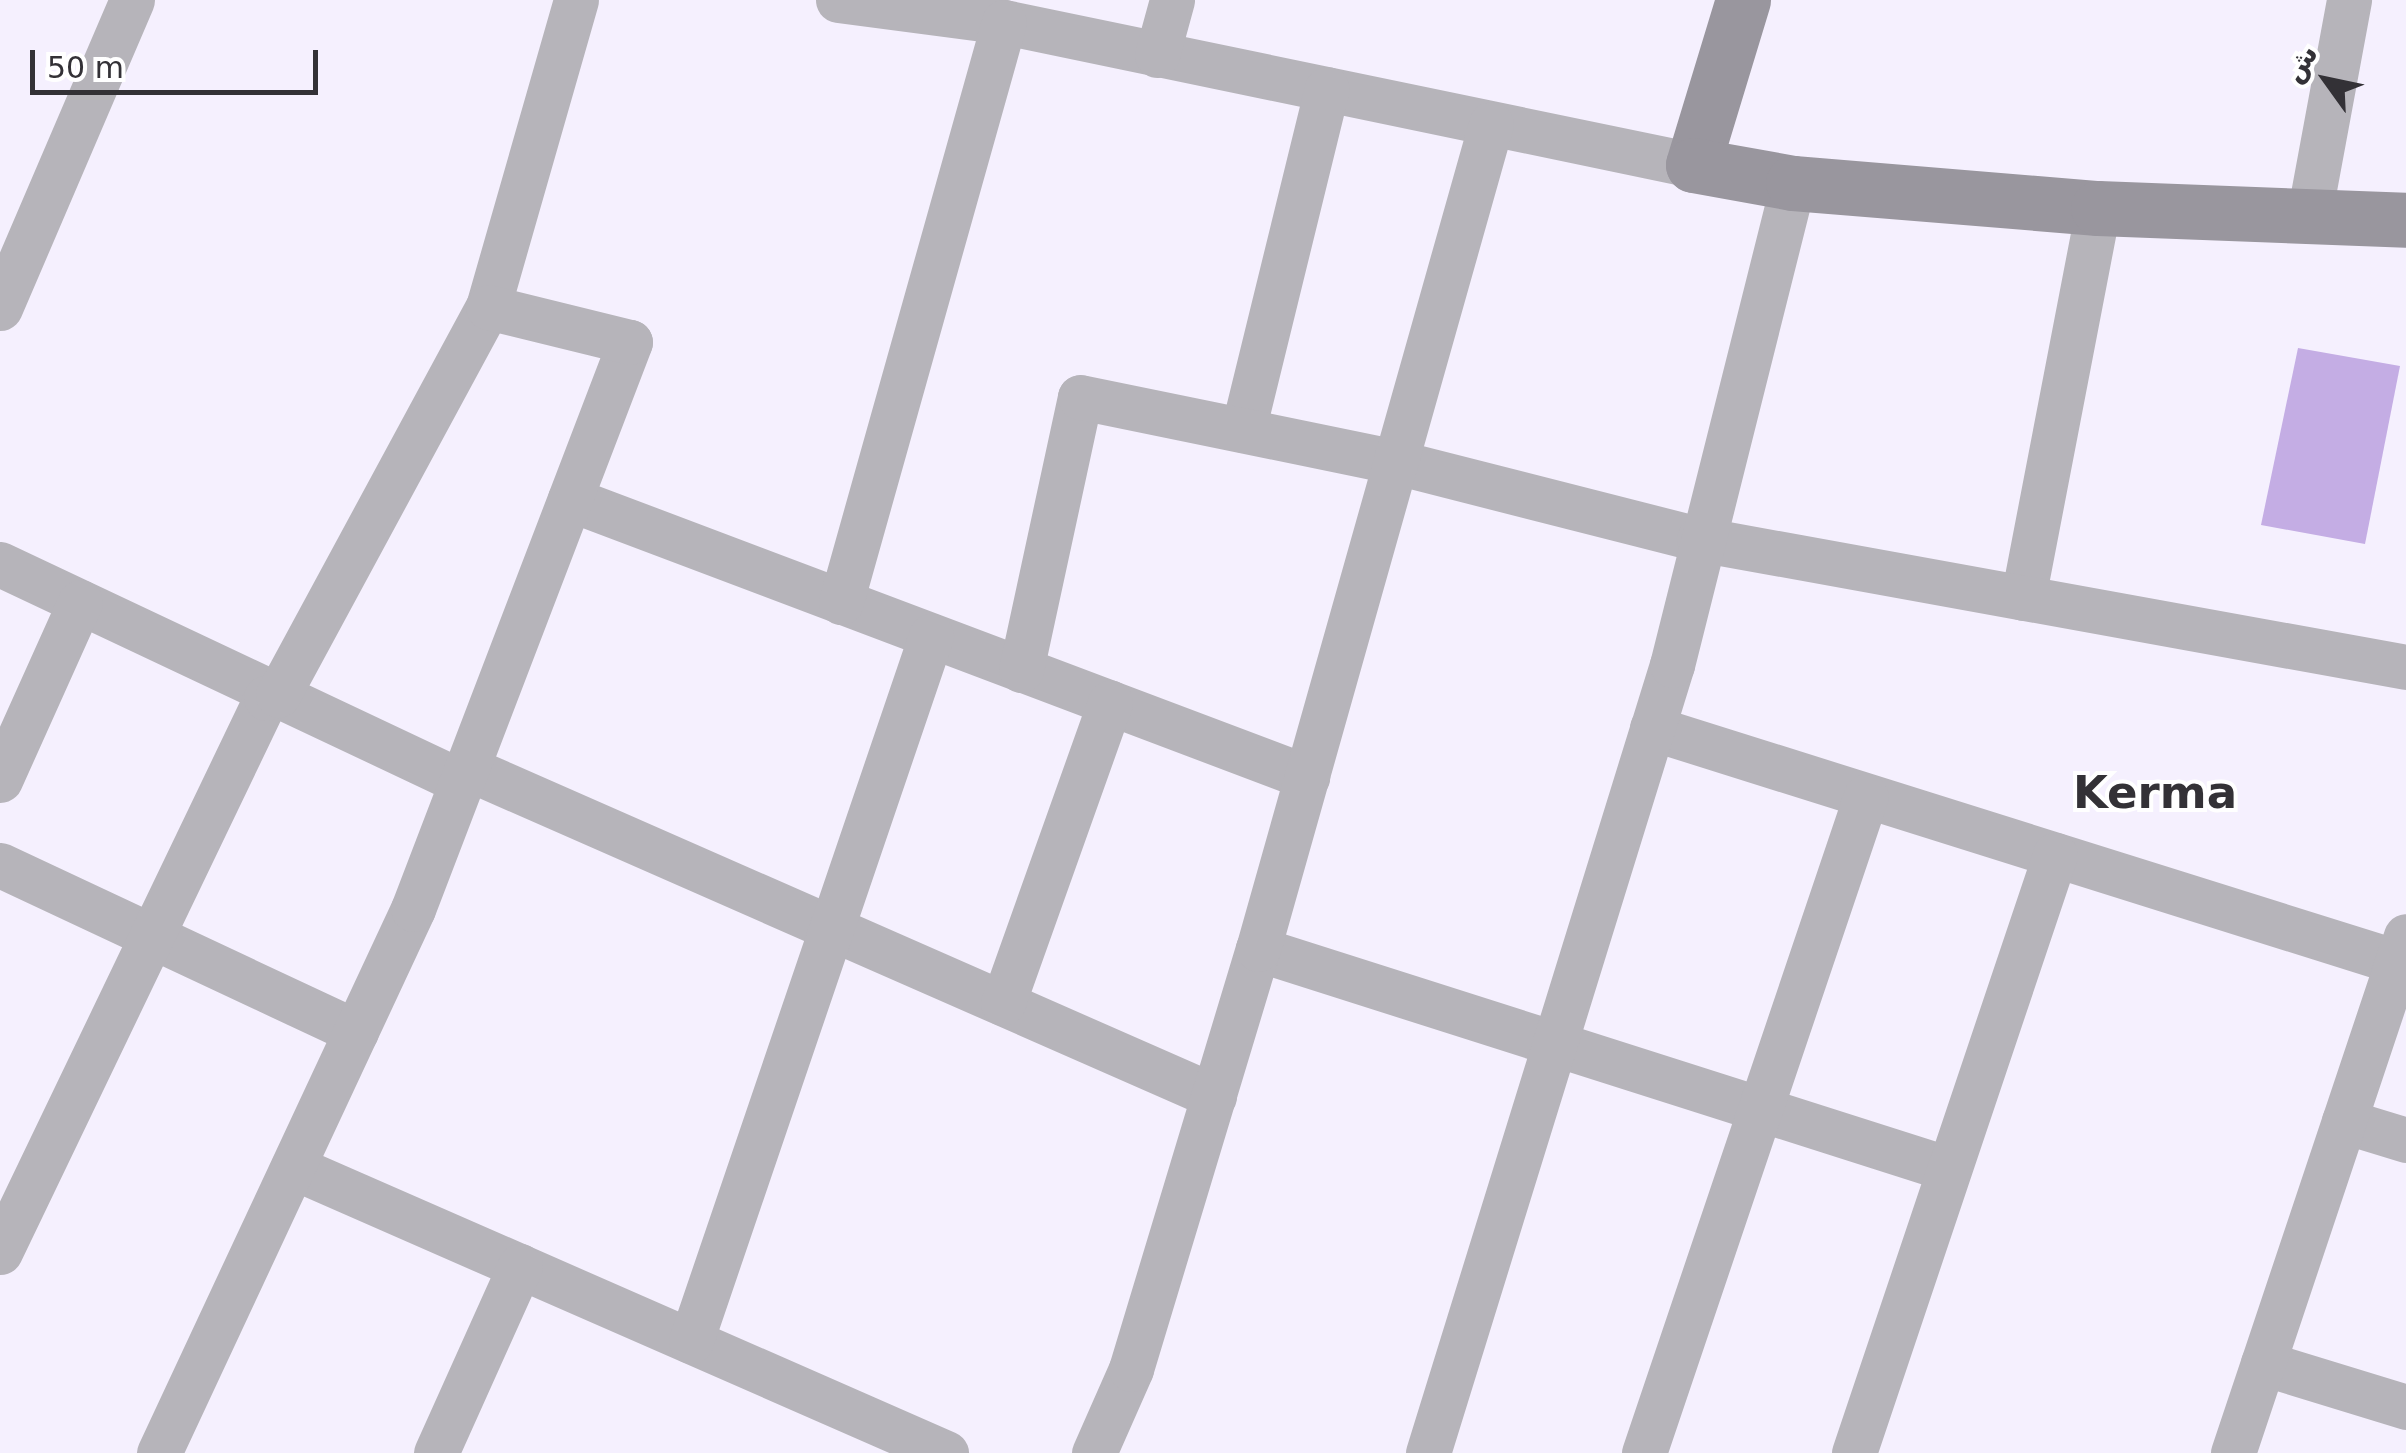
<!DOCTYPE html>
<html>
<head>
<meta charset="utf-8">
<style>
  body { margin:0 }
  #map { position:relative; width:2406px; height:1453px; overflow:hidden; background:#f5f0fe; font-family:"DejaVu Sans","Noto Naskh Arabic",sans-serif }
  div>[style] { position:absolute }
  .building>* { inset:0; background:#c4ade4 }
  .street>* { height:45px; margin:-22.5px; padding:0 22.5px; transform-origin:22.5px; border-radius:22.5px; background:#b6b4ba }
  .secondary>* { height:55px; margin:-27.5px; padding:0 27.5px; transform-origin:27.5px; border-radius:27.5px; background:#99969e }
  span { translate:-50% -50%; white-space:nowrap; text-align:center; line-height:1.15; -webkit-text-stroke:8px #fff; paint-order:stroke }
  .town-label { font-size:45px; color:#333136; font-weight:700 }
  .north { position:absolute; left:2276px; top:30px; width:100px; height:100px; -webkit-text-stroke:8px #fff; paint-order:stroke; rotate:303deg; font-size:28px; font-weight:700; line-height:40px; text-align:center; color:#333136 }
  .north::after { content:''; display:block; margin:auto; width:35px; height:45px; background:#333136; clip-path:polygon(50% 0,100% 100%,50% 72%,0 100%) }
  .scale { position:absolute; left:30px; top:50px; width:288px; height:45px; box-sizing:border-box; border:5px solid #333136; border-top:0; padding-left:12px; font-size:30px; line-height:35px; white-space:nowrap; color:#333136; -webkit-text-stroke:8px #fff; paint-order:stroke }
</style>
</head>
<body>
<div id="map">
  <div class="building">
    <i style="clip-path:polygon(2298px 348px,2400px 366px,2365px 544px,2261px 525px)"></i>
  </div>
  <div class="street">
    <i style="left:838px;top:0;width:167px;rotate:7.5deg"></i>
    <i style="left:1004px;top:22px;width:704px;rotate:11.73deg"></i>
    <i style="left:1157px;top:55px;width:57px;rotate:-74.7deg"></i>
    <i style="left:2309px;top:216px;width:220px;rotate:-79.5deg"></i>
    <i style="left:0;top:308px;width:335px;rotate:-66.8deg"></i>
    <i style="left:1243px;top:430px;width:351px;rotate:-76.2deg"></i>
    <i style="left:570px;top:499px;width:788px;rotate:20.67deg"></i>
    <i style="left:0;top:564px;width:511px;rotate:25.26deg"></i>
    <i style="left:2023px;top:598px;width:397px;rotate:-79.1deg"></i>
    <i style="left:841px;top:602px;width:602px;rotate:-74.3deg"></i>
    <i style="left:1021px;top:670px;width:279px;rotate:-77.8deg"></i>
    <i style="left:1080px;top:397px;width:323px;rotate:11.6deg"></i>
    <i style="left:1396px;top:462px;width:313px;rotate:14.3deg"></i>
    <i style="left:1699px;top:539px;width:718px;rotate:10.26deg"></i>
    <i style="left:1652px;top:728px;width:781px;rotate:17.44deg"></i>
    <i style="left:467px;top:768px;width:816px;rotate:23.71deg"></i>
    <i style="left:0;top:780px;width:195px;rotate:-65.8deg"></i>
    <i style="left:0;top:865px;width:393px;rotate:25.1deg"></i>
    <i style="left:1258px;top:949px;width:725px;rotate:17.66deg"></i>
    <i style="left:1003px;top:1003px;width:319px;rotate:-70.4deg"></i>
    <i style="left:2344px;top:1121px;width:65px;rotate:17deg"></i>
    <i style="left:293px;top:1167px;width:713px;rotate:23.65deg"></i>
    <i style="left:0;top:1252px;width:615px;rotate:-64.35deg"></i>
    <i style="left:266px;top:698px;width:12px;rotate:-14deg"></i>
    <i style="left:278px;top:695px;width:441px;rotate:-61.6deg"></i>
    <i style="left:488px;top:307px;width:319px;rotate:-74deg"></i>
    <i style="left:691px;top:1341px;width:745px;rotate:-71.2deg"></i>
    <i style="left:2263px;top:1363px;width:150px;rotate:17.1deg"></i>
    <i style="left:159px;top:1453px;width:600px;rotate:-64.97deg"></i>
    <i style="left:413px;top:909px;width:607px;rotate:-69.06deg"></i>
    <i style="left:630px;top:342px;width:146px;rotate:-166.2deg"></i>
    <i style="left:436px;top:1453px;width:205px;rotate:-65.8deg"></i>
    <i style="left:1094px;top:1453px;width:92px;rotate:-66.2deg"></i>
    <i style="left:1131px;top:1369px;width:439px;rotate:-73.2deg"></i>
    <i style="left:1258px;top:949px;width:857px;rotate:-74.23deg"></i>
    <i style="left:1428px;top:1453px;width:825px;rotate:-72.8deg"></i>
    <i style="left:1672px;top:665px;width:497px;rotate:-75.9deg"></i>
    <i style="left:1644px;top:1453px;width:693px;rotate:-71.33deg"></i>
    <i style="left:1854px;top:1453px;width:631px;rotate:-71.42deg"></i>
    <i style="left:2233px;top:1453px;width:545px;rotate:-71.5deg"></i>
  </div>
  <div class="secondary">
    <i style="left:1743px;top:0;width:172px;rotate:106.9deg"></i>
    <i style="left:1693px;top:165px;width:102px;rotate:10.2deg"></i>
    <i style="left:1793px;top:183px;width:306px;rotate:4.7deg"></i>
    <i style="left:2098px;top:208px;width:308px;rotate:2.2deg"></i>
  </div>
  <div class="town-label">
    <span style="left:2155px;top:793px">Kerma</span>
  </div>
  <div class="north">ش</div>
  <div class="scale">50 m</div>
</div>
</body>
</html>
